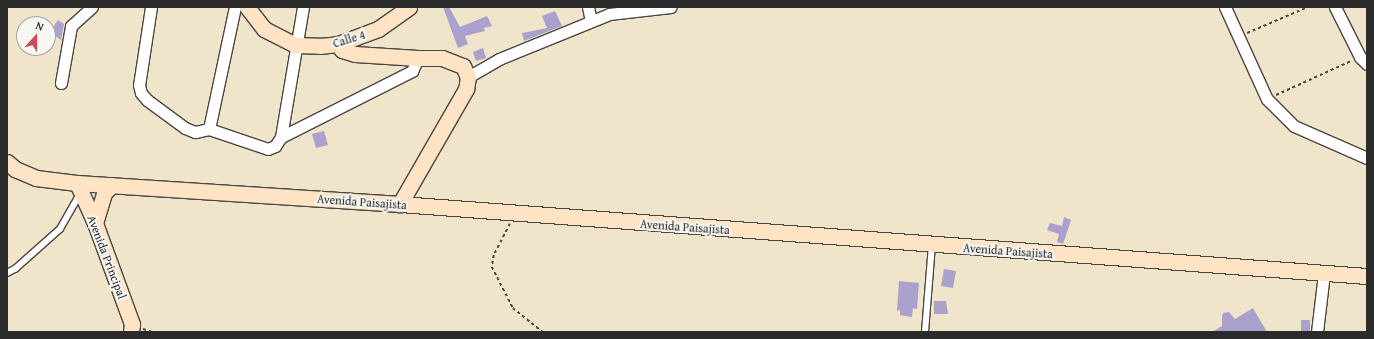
<!DOCTYPE html>
<html>
<head>
<meta charset="utf-8">
<style>
  body { margin:0 }
  #map { position:relative; width:1374px; height:339px; overflow:hidden; background:#f0e4cb; font-family:"Gentium Book Plus",serif }
  div>[style] { position:absolute }
  .building>* { inset:0; background:#aaa2cc }
  .path>* { height:1.5px; margin-top:-0.75px; transform-origin:0; background:repeating-linear-gradient(90deg,#494743 0 3px,transparent 0 6px) }
  .roads { filter:drop-shadow(1px 0 #494743) drop-shadow(-1px 0 #494743) drop-shadow(0 1px #494743) drop-shadow(0 -1px #494743) }
  .lane>* { height:5.5px; margin:-2.75px; padding:0 2.75px; transform-origin:2.75px; border-radius:2.75px; background:#fff }
  .street>* { height:11px; margin:-5.5px; padding:0 5.5px; transform-origin:5.5px; border-radius:5.5px; background:#fff }
  .secondary>* { height:15px; margin:-7.5px; padding:0 7.5px; transform-origin:7.5px; border-radius:7.5px; background:#fee4c5 }
  span { translate:-50% -50%; white-space:nowrap; text-align:center; line-height:1.15; -webkit-text-stroke:4px #f6f6f2; paint-order:stroke }
  .street-label { font-size:12px; color:#2b2b2b }
  .frame { position:absolute; inset:0; border:8px solid #2b2b2b; pointer-events:none }
  .north { position:absolute; left:16px; top:16px; width:40px; height:40px; box-sizing:border-box; background:#f6f6f2; border:1px solid #a5a5a2; border-radius:50%; rotate:21deg; font-size:11px; font-weight:700; line-height:16px; text-align:center; color:#2b2b2b }
  .north::after { content:''; display:block; margin:auto; width:14px; height:18px; background:#d1495b; clip-path:polygon(50% 0,100% 100%,50% 72%,0 100%) }
</style>
</head>
<body>
<div id="map">
  <div class="building">
    <i style="clip-path:polygon(443px 7px,449px 7px,460px 27px,487px 16px,492px 26px,484px 28px,485px 31px,465px 36px,468px 44px,458px 48px)"></i>
    <i style="clip-path:polygon(555px 11px,562px 26px,524px 41px,522px 33px,547px 28px,542px 16px)"></i>
    <i style="clip-path:polygon(58px 20px,64px 24px,61px 40px,50px 32px)"></i>
    <i style="clip-path:polygon(483px 48px,486px 58px,476px 61px,473px 52px)"></i>
    <i style="clip-path:polygon(324px 131px,328px 145px,316px 148px,312px 134px)"></i>
    <i style="clip-path:polygon(1064px 217px,1071px 220px,1063px 244px,1057px 242px,1059px 234px,1047px 230px,1050px 223px,1062px 226px)"></i>
    <i style="clip-path:polygon(944px 269px,956px 271px,953px 288px,941px 286px)"></i>
    <i style="clip-path:polygon(899px 281px,919px 283px,917px 309px,913px 308px,912px 317px,900px 315px,900px 310px,897px 311px)"></i>
    <i style="clip-path:polygon(934px 301px,946px 301px,948px 314px,934px 314px)"></i>
    <i style="clip-path:polygon(1253px 308px,1267px 332px,1212px 332px,1222px 326px,1222px 316px,1223px 313px,1229px 312px,1235px 319px)"></i>
    <i style="clip-path:polygon(1301px 320px,1310px 320px,1310px 331px,1301px 331px)"></i>
  </div>
  <div class="path">
    <i style="left:1247px;top:33px;width:66px;rotate:-23.1deg"></i>
    <i style="left:1276px;top:95px;width:82px;rotate:-24.4deg"></i>
    <i style="left:510px;top:224px;width:35px;rotate:117deg"></i>
    <i style="left:494px;top:255px;width:12px;rotate:99deg"></i>
    <i style="left:492px;top:267px;width:46px;rotate:62.9deg"></i>
    <i style="left:513px;top:308px;width:38px;rotate:39deg"></i>
    <i style="left:143px;top:329px;width:9px;rotate:18deg"></i>
  </div>
  <div class="roads">
    <div class="lane">
      <i style="left:7px;top:273px;width:9px;rotate:-27deg"></i>
      <i style="left:15px;top:269px;width:60px;rotate:-41.6deg"></i>
      <i style="left:60px;top:229px;width:40px;rotate:-60.3deg"></i>
      <i style="left:925px;top:332px;width:87px;rotate:-85.4deg"></i>
    </div>
    <div class="street">
      <i style="left:151px;top:7px;width:79px;rotate:98.7deg"></i>
      <i style="left:139px;top:85px;width:8px;rotate:76deg"></i>
      <i style="left:141px;top:93px;width:9px;rotate:49deg"></i>
      <i style="left:147px;top:100px;width:47px;rotate:36.4deg"></i>
      <i style="left:185px;top:128px;width:11px;rotate:22deg"></i>
      <i style="left:195px;top:132px;width:14px;rotate:-12deg"></i>
      <i style="left:209px;top:129px;width:62px;rotate:18.7deg"></i>
      <i style="left:268px;top:149px;width:8px;rotate:-23deg"></i>
      <i style="left:275px;top:146px;width:11px;rotate:-56deg"></i>
      <i style="left:281px;top:137px;width:132px;rotate:-80.4deg"></i>
      <i style="left:588px;top:7px;width:14px;rotate:78deg"></i>
      <i style="left:1225px;top:7px;width:101px;rotate:65.5deg"></i>
      <i style="left:1267px;top:99px;width:38px;rotate:45deg"></i>
      <i style="left:1294px;top:126px;width:80px;rotate:23.7deg"></i>
      <i style="left:1335px;top:7px;width:56px;rotate:63.4deg"></i>
      <i style="left:1360px;top:57px;width:10px;rotate:45deg"></i>
      <i style="left:468px;top:77px;width:36px;rotate:-30deg"></i>
      <i style="left:499px;top:59px;width:119px;rotate:-22.2deg"></i>
      <i style="left:609px;top:14px;width:62px;rotate:-6.4deg"></i>
      <i style="left:61px;top:83px;width:58px;rotate:-80deg"></i>
      <i style="left:71px;top:26px;width:28px;rotate:-42deg"></i>
      <i style="left:209px;top:129px;width:125px;rotate:-78deg"></i>
      <i style="left:281px;top:137px;width:147px;rotate:-26.7deg"></i>
      <i style="left:412px;top:71px;width:14px;rotate:-65deg"></i>
      <i style="left:1317px;top:332px;width:59px;rotate:-83.2deg"></i>
    </div>
    <div class="secondary">
      <i style="left:247px;top:7px;width:28px;rotate:52deg"></i>
      <i style="left:264px;top:29px;width:36px;rotate:27deg"></i>
      <i style="left:296px;top:45px;width:24px;rotate:2deg"></i>
      <i style="left:320px;top:46px;width:18px;rotate:-6deg"></i>
      <i style="left:338px;top:44px;width:43px;rotate:-20.6deg"></i>
      <i style="left:378px;top:29px;width:38px;rotate:-35deg"></i>
      <i style="left:338px;top:44px;width:7px;rotate:56deg"></i>
      <i style="left:342px;top:50px;width:14px;rotate:17deg"></i>
      <i style="left:355px;top:54px;width:63px;rotate:3.6deg"></i>
      <i style="left:418px;top:58px;width:24px"></i>
      <i style="left:442px;top:58px;width:22px;rotate:21deg"></i>
      <i style="left:463px;top:66px;width:12px;rotate:66deg"></i>
      <i style="left:468px;top:77px;width:12px;rotate:99deg"></i>
      <i style="left:466px;top:89px;width:133px;rotate:119.9deg"></i>
      <i style="left:7px;top:162px;width:11px;rotate:41deg"></i>
      <i style="left:15px;top:169px;width:23px;rotate:23deg"></i>
      <i style="left:36px;top:178px;width:41px;rotate:7deg"></i>
      <i style="left:77px;top:183px;width:324px;rotate:3.7deg"></i>
      <i style="left:400px;top:204px;width:970px;rotate:4.26deg"></i>
      <i style="left:77px;top:183px;width:44px;rotate:65.8deg"></i>
      <i style="left:95px;top:223px;width:108px;rotate:69.9deg"></i>
      <i style="left:132px;top:324px;width:8px;rotate:97deg"></i>
      <i style="left:95px;top:223px;width:31px;rotate:-73deg"></i>
      <i style="left:104px;top:193px;width:11px;rotate:-45deg"></i>
    </div>
  </div>
  <div class="street-label">
    <span style="left:349px;top:39px;rotate:-17deg">Calle 4</span>
    <span style="left:362px;top:202px;rotate:4deg">Avenida Paisajista</span>
    <span style="left:685px;top:227px;rotate:4deg">Avenida Paisajista</span>
    <span style="left:1008px;top:251px;rotate:4deg">Avenida Paisajista</span>
    <span style="left:107px;top:257px;rotate:69deg">Avenida Principal</span>
  </div>
  <div class="frame"></div>
  <div class="north">N</div>
</div>
</body>
</html>
